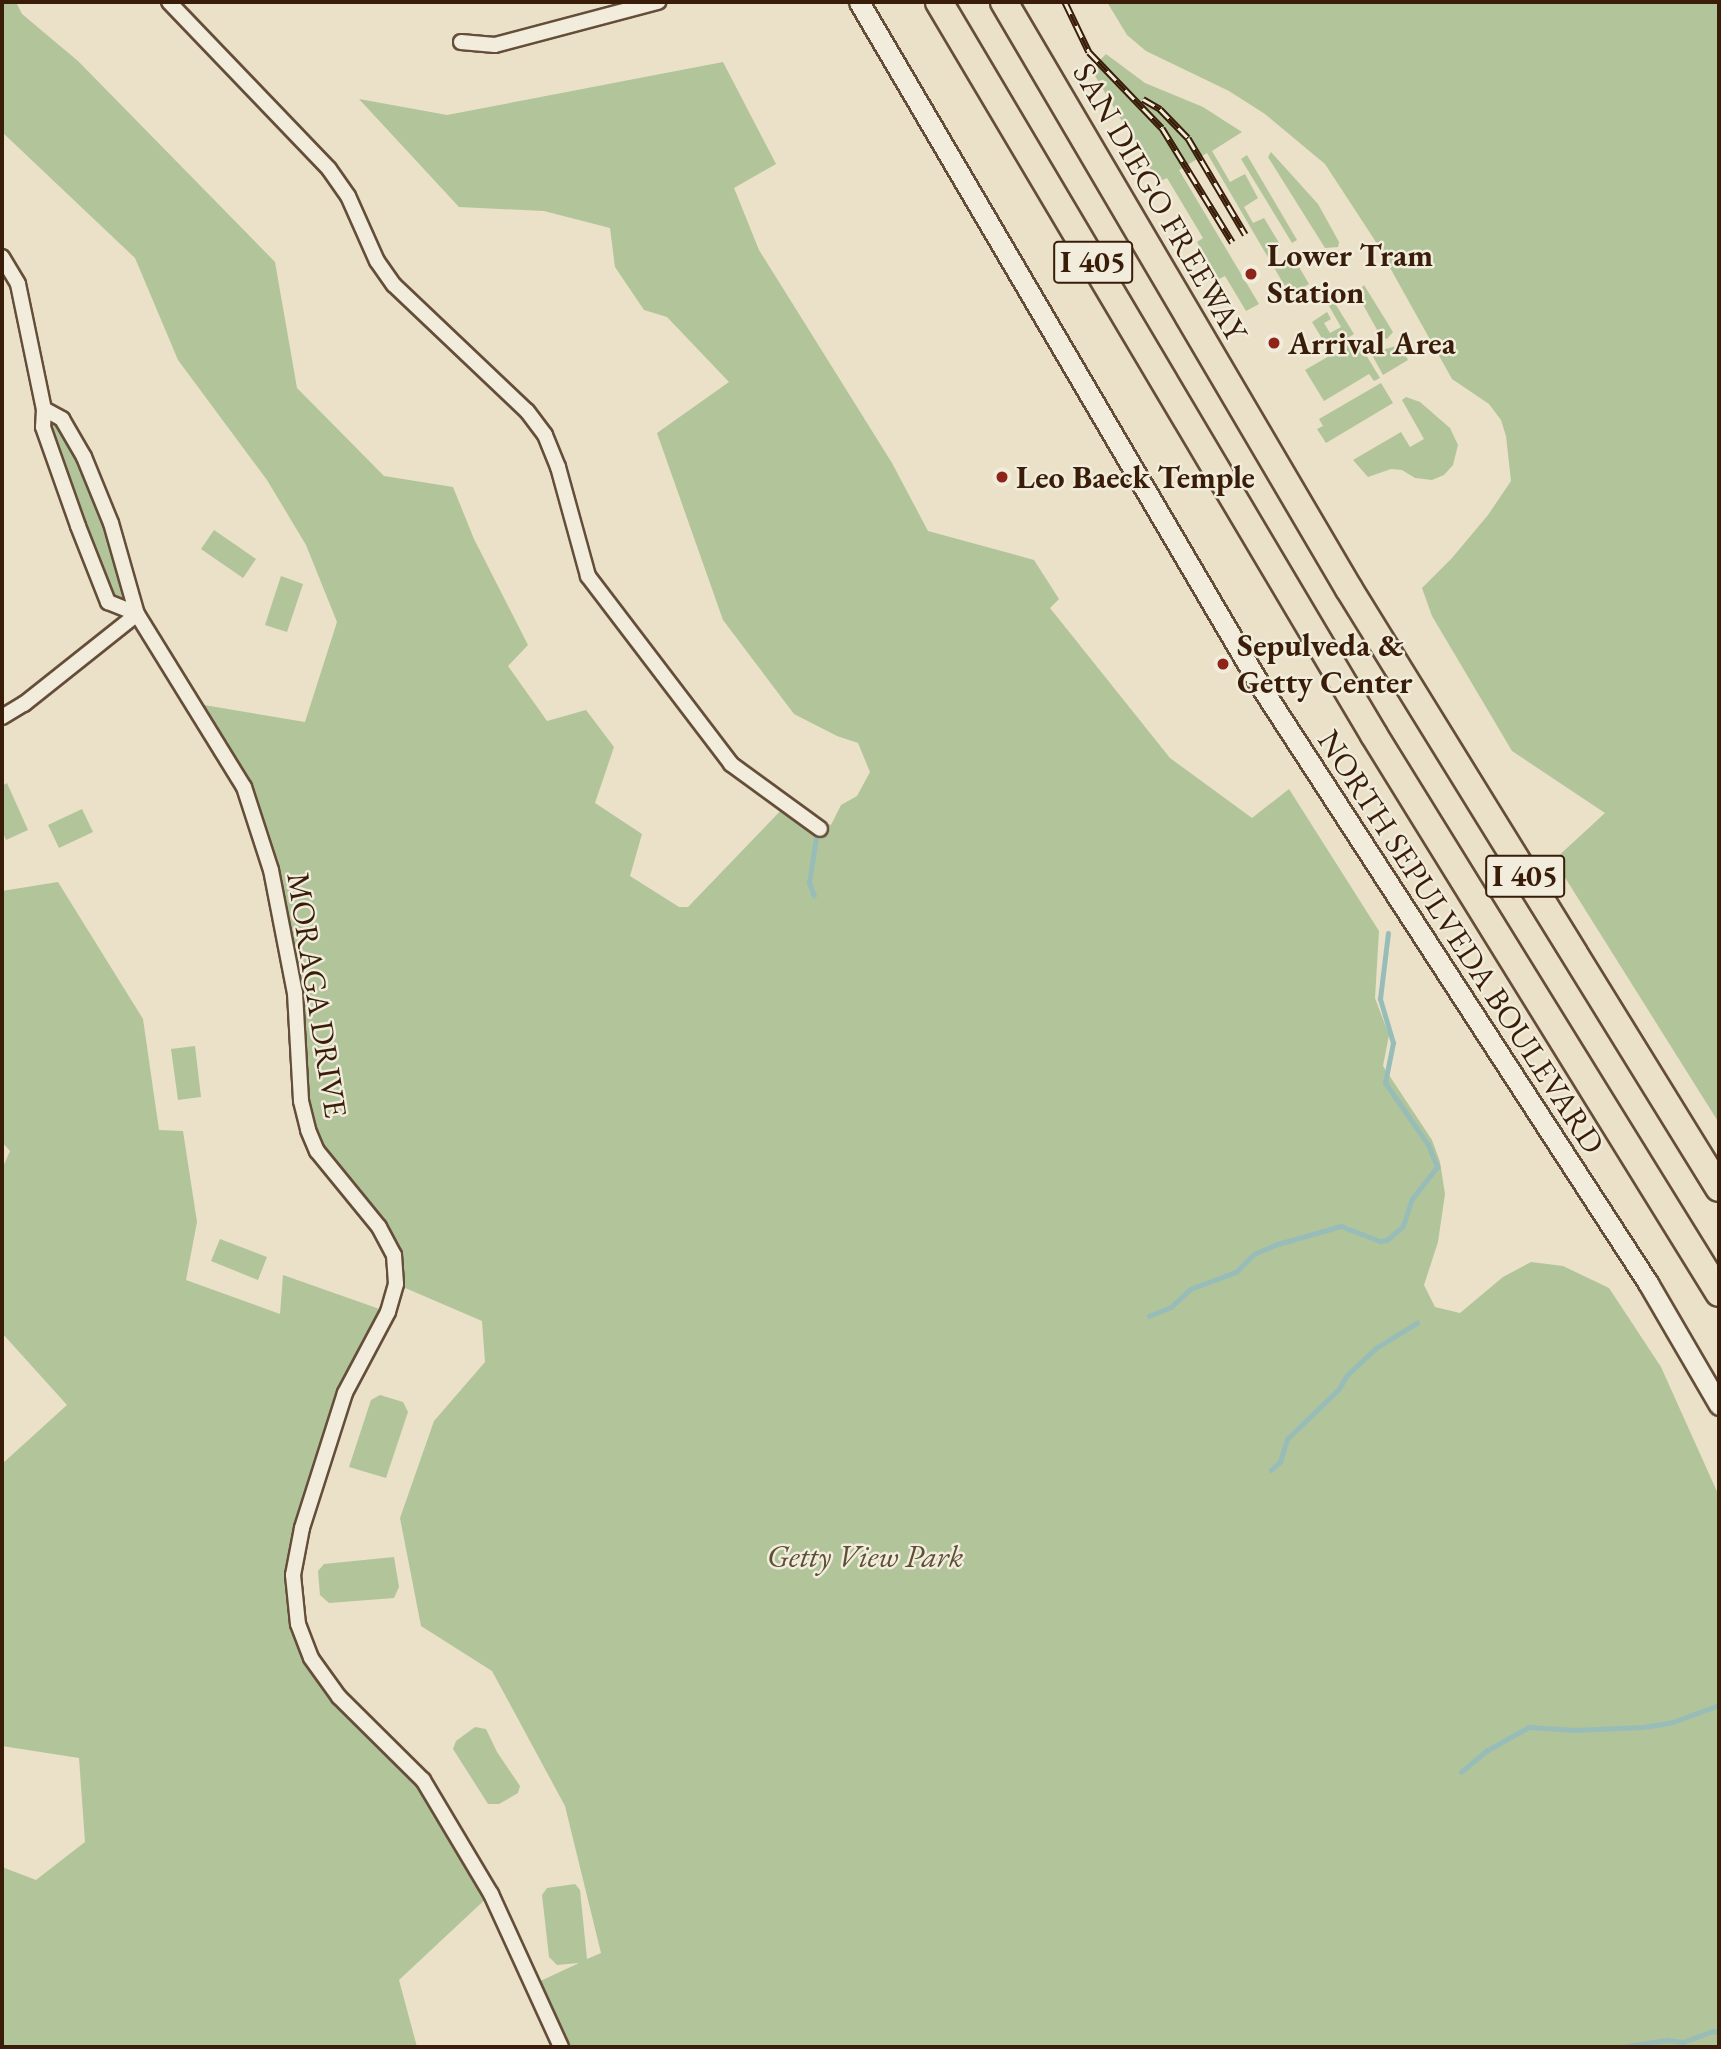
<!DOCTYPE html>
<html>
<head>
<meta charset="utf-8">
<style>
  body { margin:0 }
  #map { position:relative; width:1721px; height:2049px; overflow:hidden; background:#eae1c8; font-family:"EB Garamond",serif }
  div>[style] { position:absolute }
  .green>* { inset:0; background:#b2c499 }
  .stream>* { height:4.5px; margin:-2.25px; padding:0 2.25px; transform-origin:2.25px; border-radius:2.25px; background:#98bdb9 }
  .roads { filter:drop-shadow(2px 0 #654e39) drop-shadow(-2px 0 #654e39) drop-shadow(0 2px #654e39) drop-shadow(0 -2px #654e39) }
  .street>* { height:14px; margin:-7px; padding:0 7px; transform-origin:7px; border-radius:7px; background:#f1ecdb }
  .secondary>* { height:19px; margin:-9.5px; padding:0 9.5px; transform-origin:9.5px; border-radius:9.5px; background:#f1ecdb }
  .highway>* { height:26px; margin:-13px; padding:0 13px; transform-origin:13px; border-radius:13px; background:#eae1c8 }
  .rail>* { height:7px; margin-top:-3.5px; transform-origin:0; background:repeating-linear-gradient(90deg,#f1ecdb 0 13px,#391d09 0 26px); box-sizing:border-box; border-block:2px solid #391d09 }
  .dots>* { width:19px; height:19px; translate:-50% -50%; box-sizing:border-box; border:4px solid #f1ecdb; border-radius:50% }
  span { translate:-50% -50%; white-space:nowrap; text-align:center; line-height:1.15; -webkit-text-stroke:5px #f1ecdb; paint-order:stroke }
  .shield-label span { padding:2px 5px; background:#f1ecdb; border:2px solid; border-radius:5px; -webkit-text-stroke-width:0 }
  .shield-label { font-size:30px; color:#391d09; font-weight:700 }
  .street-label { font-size:32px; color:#391d09 }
  .poi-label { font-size:32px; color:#391d09; font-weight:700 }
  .left { translate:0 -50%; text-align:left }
  .park-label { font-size:32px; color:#5d4f34; font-style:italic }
  .frame { position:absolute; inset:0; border:4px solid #391d09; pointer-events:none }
</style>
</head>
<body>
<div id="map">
  <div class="green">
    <i style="clip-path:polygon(2px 2px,16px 2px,22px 14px,78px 61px,275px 262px,297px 388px,384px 476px,453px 487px,474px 539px,528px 645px,508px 666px,547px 721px,586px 710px,614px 747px,595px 803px,642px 834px,630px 876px,679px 907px,688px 907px,787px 804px,823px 827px,826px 823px,831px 825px,841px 805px,857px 796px,870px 772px,858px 743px,837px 736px,794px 714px,723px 620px,657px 433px,729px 382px,667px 317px,644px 310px,615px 267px,610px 228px,544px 211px,459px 207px,359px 99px,447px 115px,723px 62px,776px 164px,734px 188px,759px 250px,892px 463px,928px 531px,1034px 560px,1059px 599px,1050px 608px,1170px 758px,1252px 818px,1289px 789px,1379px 931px,1375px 998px,1389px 1035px,1383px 1066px,1432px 1140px,1440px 1162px,1445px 1194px,1438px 1242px,1424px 1285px,1435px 1307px,1460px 1313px,1503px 1277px,1531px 1262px,1563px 1266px,1609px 1288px,1661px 1367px,1719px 1496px,1719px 2047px,561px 2047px,532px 1985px,579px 1963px,557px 1965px,549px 1957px,542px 1895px,547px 1888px,575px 1884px,580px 1890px,587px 1959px,601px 1953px,565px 1806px,492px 1671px,421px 1626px,400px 1518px,434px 1421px,485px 1362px,482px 1321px,396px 1284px,394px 1255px,308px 1130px,295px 993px,244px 787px,192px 703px,305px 722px,337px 622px,306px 545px,267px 480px,178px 360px,135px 258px,2px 132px)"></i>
    <i style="clip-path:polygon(1107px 2px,1719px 2px,1719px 1123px,1554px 860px,1605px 813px,1512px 751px,1432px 616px,1422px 588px,1452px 558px,1488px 515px,1511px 481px,1506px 436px,1501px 420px,1489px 404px,1452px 379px,1374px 239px,1325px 164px,1265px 114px,1229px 91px,1146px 51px,1127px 35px)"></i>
    <i style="clip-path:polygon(1106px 54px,1145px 83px,1203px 107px,1242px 132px,1212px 151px,1230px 182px,1245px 174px,1258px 198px,1244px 207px,1253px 223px,1264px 218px,1281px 246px,1271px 252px,1280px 269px,1295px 260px,1309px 284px,1290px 295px,1207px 153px,1179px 170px,1259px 304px,1246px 311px,1225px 276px,1219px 279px,1197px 242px,1203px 238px,1167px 178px,1158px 182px,1091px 69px)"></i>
    <i style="clip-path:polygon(1271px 152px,1318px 204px,1339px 242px,1338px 247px,1325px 248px,1268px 157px)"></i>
    <i style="clip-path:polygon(1247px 155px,1297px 240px,1292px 243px,1241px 159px)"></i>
    <i style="clip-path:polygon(1364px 285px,1393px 332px,1387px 339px,1380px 335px,1357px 294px)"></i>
    <i style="clip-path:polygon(1326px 289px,1354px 334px,1329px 350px,1312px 322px,1327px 312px,1331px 319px,1324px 323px,1330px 333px,1341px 327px,1321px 292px)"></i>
    <i style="clip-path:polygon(1357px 340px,1380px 378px,1374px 381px,1369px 374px,1324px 401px,1305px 370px)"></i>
    <i style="clip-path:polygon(1400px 345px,1408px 360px,1383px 375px,1371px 353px)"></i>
    <i style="clip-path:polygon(1381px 383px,1393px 403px,1326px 443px,1317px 429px,1323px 426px,1319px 419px)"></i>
    <i style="clip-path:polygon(1406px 397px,1420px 402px,1450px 428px,1458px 445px,1453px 465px,1444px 475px,1432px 480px,1415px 478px,1402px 470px,1391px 469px,1368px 477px,1353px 460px,1401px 432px,1410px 447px,1424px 439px,1402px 400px)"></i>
    <i style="clip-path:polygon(44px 409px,62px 419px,84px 457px,137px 614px,108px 602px)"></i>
    <i style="clip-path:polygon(214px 530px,256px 559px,243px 578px,201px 549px)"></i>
    <i style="clip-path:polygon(281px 576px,303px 584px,287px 632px,265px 625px)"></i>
    <i style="clip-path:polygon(7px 783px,28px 830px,6px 840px,2px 830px,2px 786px)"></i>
    <i style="clip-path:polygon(82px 809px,93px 832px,59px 848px,48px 825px)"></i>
    <i style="clip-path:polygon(58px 882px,143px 1019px,159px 1130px,183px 1131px,197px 1222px,186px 1280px,280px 1314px,283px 1275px,388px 1312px,345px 1393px,293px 1575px,311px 1658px,423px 1780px,491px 1894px,399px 1980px,417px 2047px,2px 2047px,2px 1867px,36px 1880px,85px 1842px,79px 1758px,2px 1746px,2px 1464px,67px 1405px,2px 1333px,2px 1169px,10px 1151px,2px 1142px,2px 891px)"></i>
    <i style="clip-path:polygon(195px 1046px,201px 1097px,178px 1100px,171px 1049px)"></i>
    <i style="clip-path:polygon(220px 1239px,267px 1257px,258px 1280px,211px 1261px)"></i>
    <i style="clip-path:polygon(380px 1395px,403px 1402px,408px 1412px,386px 1478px,349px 1467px,371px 1400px)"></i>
    <i style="clip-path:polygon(394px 1557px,399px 1587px,394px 1598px,329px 1603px,320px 1595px,318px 1571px,324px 1564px)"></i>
    <i style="clip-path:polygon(475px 1727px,486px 1729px,497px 1752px,520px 1786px,518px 1793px,499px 1804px,488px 1804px,453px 1749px,456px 1741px)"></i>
  </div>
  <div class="stream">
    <i style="left:814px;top:896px;width:14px;rotate:-111deg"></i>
    <i style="left:809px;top:883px;width:46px;rotate:-81.2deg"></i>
    <i style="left:1149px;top:1316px;width:24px;rotate:-22deg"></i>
    <i style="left:1171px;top:1307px;width:26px;rotate:-43deg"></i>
    <i style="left:1190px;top:1289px;width:49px;rotate:-20.3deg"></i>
    <i style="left:1236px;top:1272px;width:25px;rotate:-45deg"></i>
    <i style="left:1254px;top:1254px;width:26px;rotate:-23deg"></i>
    <i style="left:1278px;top:1244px;width:66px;rotate:-15.9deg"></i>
    <i style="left:1341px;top:1226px;width:42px;rotate:21deg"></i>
    <i style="left:1380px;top:1241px;width:7px;rotate:-8deg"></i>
    <i style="left:1387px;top:1240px;width:21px;rotate:-41deg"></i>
    <i style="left:1403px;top:1226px;width:28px;rotate:-72deg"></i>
    <i style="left:1412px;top:1199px;width:41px;rotate:-52deg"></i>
    <i style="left:1437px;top:1167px;width:24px;rotate:-112deg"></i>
    <i style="left:1428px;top:1145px;width:75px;rotate:-124.7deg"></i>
    <i style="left:1385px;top:1083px;width:41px;rotate:-78.7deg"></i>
    <i style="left:1393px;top:1043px;width:46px;rotate:-106.5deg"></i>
    <i style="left:1380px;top:999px;width:66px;rotate:-83.1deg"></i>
    <i style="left:1271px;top:1470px;width:12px;rotate:-42deg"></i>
    <i style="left:1280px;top:1462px;width:24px;rotate:-73deg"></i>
    <i style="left:1287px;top:1439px;width:71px;rotate:-43.9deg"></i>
    <i style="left:1338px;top:1390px;width:17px;rotate:-59deg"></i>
    <i style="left:1347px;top:1375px;width:40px;rotate:-43deg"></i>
    <i style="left:1376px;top:1348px;width:48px;rotate:-31.4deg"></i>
    <i style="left:1461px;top:1772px;width:33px;rotate:-40deg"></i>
    <i style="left:1486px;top:1751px;width:49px;rotate:-29.2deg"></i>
    <i style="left:1529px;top:1727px;width:45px;rotate:3.8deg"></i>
    <i style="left:1574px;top:1730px;width:69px;rotate:-2.5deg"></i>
    <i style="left:1643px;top:1727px;width:30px;rotate:-9deg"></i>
    <i style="left:1673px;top:1722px;width:49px;rotate:-20.3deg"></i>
    <i style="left:1621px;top:2047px;width:47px;rotate:-8.7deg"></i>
    <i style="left:1667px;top:2040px;width:16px;rotate:7deg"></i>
    <i style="left:1683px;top:2042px;width:32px;rotate:-20deg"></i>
    <i style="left:1713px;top:2031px;width:6px;rotate:18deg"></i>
  </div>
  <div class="roads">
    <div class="street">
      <i style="left:169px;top:2px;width:231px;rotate:46.2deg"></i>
      <i style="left:329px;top:169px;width:33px;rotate:55deg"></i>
      <i style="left:348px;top:196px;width:71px;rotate:66deg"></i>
      <i style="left:377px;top:261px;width:29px;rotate:55deg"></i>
      <i style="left:394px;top:285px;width:183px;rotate:43.5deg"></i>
      <i style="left:527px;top:411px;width:30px;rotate:53deg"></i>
      <i style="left:545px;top:435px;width:35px;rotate:68deg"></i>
      <i style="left:558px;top:467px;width:113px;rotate:74.6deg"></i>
      <i style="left:588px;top:576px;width:236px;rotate:52.7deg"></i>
      <i style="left:731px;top:764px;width:110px;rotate:36.1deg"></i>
      <i style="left:461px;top:42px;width:34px;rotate:5deg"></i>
      <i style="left:495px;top:45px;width:169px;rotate:-14.8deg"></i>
      <i style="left:2px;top:257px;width:31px;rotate:59deg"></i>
      <i style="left:18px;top:284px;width:128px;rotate:78.3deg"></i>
      <i style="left:44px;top:409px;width:18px;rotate:93deg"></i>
      <i style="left:43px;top:427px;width:105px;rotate:70.5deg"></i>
      <i style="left:78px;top:526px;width:82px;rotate:68.5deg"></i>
      <i style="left:108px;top:602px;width:31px;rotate:22deg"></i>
      <i style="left:44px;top:409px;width:21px;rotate:29deg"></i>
      <i style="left:62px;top:419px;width:44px;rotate:59.9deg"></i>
      <i style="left:84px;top:457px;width:71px;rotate:67.8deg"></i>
      <i style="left:111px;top:523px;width:95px;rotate:74.1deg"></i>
      <i style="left:137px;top:614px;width:203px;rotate:58.3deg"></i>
      <i style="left:244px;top:787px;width:87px;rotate:72deg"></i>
      <i style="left:271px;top:870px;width:125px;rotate:79deg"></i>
      <i style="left:295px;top:993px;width:108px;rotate:86.8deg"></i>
      <i style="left:301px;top:1101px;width:30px;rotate:76deg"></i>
      <i style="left:308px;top:1130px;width:23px;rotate:67deg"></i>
      <i style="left:317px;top:1151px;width:98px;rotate:50.8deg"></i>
      <i style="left:379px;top:1227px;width:32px;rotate:62deg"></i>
      <i style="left:394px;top:1255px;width:29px;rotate:86deg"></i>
      <i style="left:396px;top:1284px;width:29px;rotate:106deg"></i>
      <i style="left:388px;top:1312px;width:92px;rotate:118deg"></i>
      <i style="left:345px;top:1393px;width:142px;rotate:107.7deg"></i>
      <i style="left:302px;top:1528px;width:48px;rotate:100.8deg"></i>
      <i style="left:293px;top:1575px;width:49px;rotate:84.2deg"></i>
      <i style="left:298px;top:1624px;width:36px;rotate:69deg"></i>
      <i style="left:311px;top:1658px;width:48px;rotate:54.3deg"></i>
      <i style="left:339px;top:1697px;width:118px;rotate:44.7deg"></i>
      <i style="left:423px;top:1780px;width:133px;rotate:59.2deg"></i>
      <i style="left:491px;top:1894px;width:168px;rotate:65.4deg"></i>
      <i style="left:2px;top:717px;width:26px;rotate:-31deg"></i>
      <i style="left:24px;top:704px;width:144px;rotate:-38.5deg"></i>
    </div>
    <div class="secondary">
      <i style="left:859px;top:2px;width:794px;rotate:59.59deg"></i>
      <i style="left:1261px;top:687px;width:711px;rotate:57deg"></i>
      <i style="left:1648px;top:1283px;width:141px;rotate:59.8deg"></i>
    </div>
    <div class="highway">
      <i style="left:939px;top:2px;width:852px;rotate:59.31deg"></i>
      <i style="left:1374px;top:735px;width:656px;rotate:58.27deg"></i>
      <i style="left:1004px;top:2px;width:681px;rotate:59.56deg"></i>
      <i style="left:1349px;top:589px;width:704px;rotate:58.3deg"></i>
    </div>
  </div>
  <div class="rail">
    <i style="left:1065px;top:2px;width:55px;rotate:64.4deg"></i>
    <i style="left:1089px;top:52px;width:105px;rotate:46.2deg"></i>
    <i style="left:1162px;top:128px;width:134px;rotate:58.4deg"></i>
    <i style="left:1143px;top:99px;width:20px;rotate:30deg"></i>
    <i style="left:1160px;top:109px;width:40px;rotate:46deg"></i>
    <i style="left:1188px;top:138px;width:112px;rotate:59.3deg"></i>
  </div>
  <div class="dots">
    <i style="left:1251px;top:274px;background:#8f2418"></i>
    <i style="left:1274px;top:343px;background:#8f2418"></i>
    <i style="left:1002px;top:477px;background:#8f2418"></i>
    <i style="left:1223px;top:664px;background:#8f2418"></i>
  </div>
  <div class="shield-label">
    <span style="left:1093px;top:262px">I 405</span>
    <span style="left:1525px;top:876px">I 405</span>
  </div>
  <div class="street-label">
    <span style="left:1160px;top:202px;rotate:60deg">SAN DIEGO FREEWAY</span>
    <span style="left:1461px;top:942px;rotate:57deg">NORTH SEPULVEDA BOULEVARD</span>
    <span style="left:317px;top:995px;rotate:81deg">MORAGA DRIVE</span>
  </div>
  <div class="poi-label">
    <span class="left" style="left:1267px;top:274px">Lower Tram<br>Station</span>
    <span class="left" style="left:1288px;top:343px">Arrival Area</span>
    <span class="left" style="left:1016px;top:477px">Leo Baeck Temple</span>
    <span class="left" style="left:1237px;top:664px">Sepulveda &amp;<br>Getty Center</span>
  </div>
  <div class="park-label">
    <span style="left:865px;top:1556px">Getty View Park</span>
  </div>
  <div class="frame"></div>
</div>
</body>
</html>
